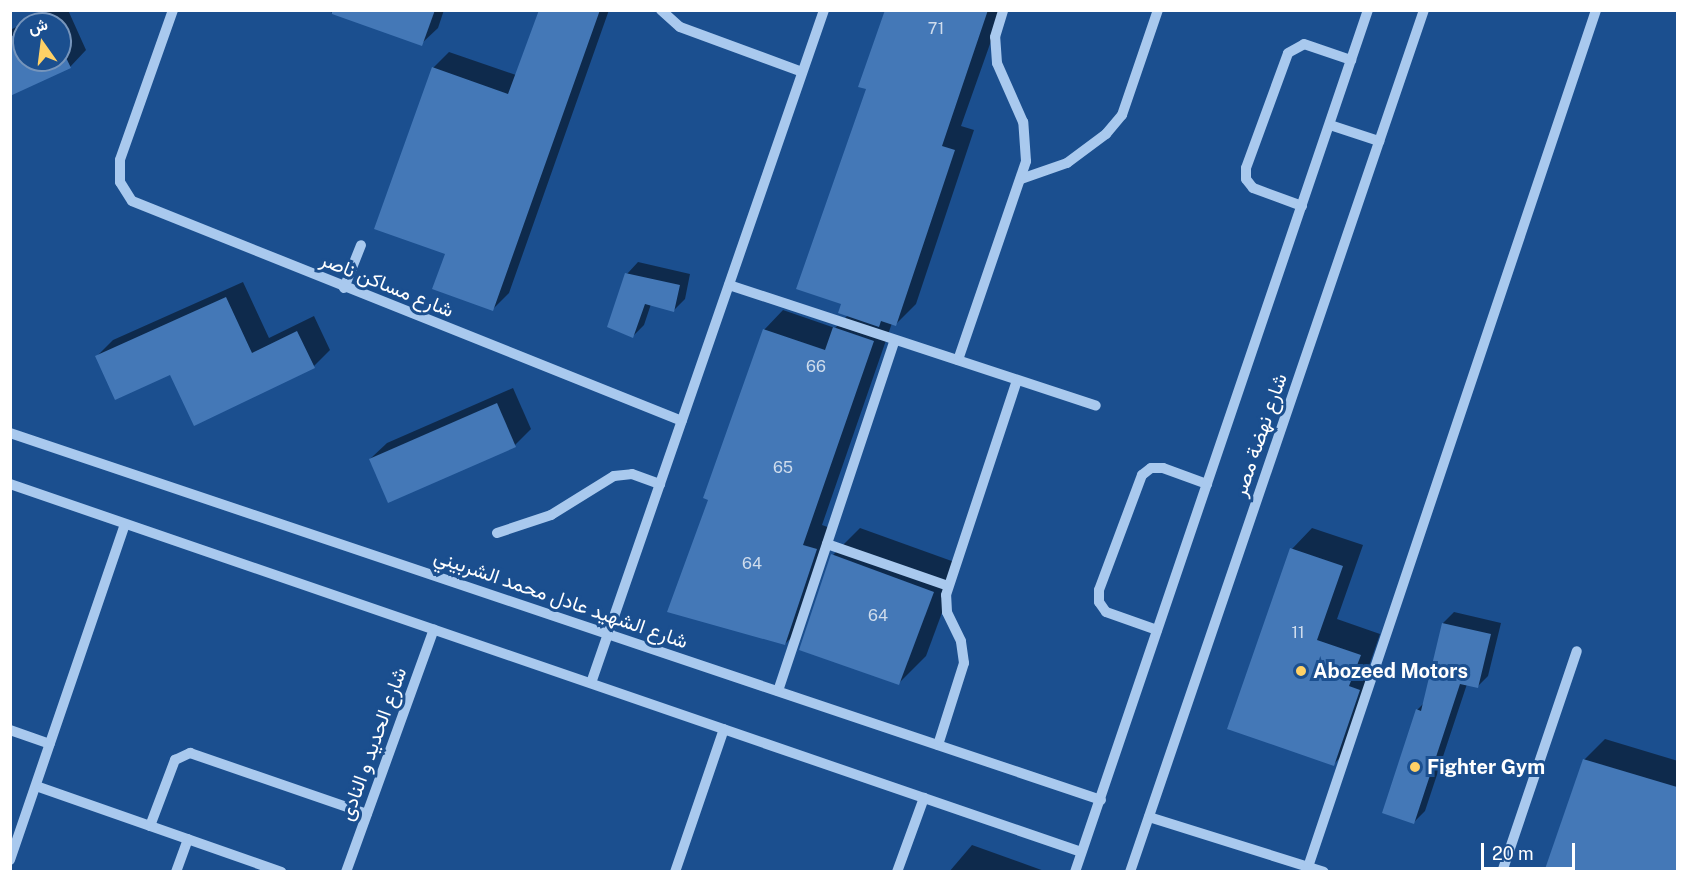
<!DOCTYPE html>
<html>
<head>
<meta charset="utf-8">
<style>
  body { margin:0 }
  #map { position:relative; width:1688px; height:882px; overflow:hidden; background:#1b4f8f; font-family:"Public Sans",Vazirmatn,sans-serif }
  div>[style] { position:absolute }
  .shadow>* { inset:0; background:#0007 }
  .building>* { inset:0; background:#4478b7 }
  .minor>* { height:10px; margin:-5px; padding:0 5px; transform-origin:5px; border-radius:5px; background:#a9c9ee }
  .dots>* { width:16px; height:16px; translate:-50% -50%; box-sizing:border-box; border:3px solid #1b4f8f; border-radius:50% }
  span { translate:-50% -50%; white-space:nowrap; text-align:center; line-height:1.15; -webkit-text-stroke:6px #1b4f8f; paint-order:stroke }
  .number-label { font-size:16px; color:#d0dded }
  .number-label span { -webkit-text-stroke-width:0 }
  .street-label { font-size:20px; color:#fff }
  .poi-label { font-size:20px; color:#fff; font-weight:700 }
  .left { translate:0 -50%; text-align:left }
  .frame { position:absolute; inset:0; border:12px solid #fff; pointer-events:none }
  .north { position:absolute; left:12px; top:12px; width:60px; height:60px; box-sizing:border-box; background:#1b4f8f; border:2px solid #7695bc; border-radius:50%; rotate:346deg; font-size:16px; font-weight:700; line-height:24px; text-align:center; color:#fff }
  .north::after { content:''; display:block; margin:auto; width:21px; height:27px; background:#ffd166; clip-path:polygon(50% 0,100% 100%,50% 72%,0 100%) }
  .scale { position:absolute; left:1481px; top:843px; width:94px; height:27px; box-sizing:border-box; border:3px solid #fff; border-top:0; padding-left:8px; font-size:18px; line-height:21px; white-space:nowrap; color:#fff; -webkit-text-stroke:4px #1b4f8f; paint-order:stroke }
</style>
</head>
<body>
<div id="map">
  <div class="shadow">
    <i style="clip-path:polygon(evenodd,52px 10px,68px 10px,86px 50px,70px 67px,10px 95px,10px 30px,52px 10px,24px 24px,60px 24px,60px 60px,24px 60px,24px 24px)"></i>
    <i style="clip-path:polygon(325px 10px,444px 10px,438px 28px,421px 44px)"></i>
    <i style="clip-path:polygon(540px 10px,609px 10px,509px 293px,493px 309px,447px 253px,433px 68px,449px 52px,516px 75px)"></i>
    <i style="clip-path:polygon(885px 10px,1002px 10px,961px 126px,974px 130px,916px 304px,896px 324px,892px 323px,822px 525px,836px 530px,804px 624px,785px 644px,710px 499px,764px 330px,783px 310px,835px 328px,848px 315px,843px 303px,867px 88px)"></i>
    <i style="clip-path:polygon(638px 262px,690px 274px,685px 299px,674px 310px,651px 304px,644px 325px,633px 336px,627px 274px)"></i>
    <i style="clip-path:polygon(243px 282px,269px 338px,314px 316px,330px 350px,314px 366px,171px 373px,97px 356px,113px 340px)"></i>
    <i style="clip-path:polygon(513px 388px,531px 429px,515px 445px,370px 459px,387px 443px)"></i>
    <i style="clip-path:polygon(860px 528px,960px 564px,926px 656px,899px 683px,833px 555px)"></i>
    <i style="clip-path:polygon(1312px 528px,1363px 545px,1337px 619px,1380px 634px,1369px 666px,1379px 669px,1354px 743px,1334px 764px,1292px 549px)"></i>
    <i style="clip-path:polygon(1454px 612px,1501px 623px,1488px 676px,1477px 687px,1467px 684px,1425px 811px,1414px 822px,1417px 710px,1424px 703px,1443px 623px)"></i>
    <i style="clip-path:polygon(1605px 739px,1678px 761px,1678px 872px,1560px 872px,1584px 760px)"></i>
    <i style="clip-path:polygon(972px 845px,1047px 872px,949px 872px)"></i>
  </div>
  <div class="building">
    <i style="clip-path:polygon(332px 10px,435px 10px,422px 46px,332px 14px)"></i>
    <i style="clip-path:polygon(539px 10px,600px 10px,493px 311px,432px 289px,445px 254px,374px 229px,432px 67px,508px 94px)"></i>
    <i style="clip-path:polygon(885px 10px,988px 10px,942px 146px,955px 150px,896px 326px,881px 321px,879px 327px,838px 313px,841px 304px,796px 289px,866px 89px,858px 87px)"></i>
    <i style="clip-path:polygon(24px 31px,24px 60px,60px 60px,60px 45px,71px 68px,10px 96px,10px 37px)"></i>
    <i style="clip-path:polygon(625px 273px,680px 285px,674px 312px,645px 304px,633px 338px,607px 327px)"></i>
    <i style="clip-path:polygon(226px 297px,252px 353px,297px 331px,315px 368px,194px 426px,170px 375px,115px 400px,95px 356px)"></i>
    <i style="clip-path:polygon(833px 327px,874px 341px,803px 545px,817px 549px,785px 645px,667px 612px,708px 500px,703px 498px,763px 329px,825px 350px)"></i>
    <i style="clip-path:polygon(497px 403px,516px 447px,388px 503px,369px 459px)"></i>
    <i style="clip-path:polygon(1290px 548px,1343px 566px,1317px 640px,1361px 655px,1349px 686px,1360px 690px,1334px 766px,1227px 729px)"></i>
    <i style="clip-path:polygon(831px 554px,934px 592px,899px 685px,799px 650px)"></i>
    <i style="clip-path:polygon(1442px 623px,1491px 634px,1478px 688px,1460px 684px,1414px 824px,1382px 813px,1416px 709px,1421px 711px)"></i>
    <i style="clip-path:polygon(1583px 759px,1677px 787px,1677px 872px,1544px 872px)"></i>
  </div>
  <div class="minor">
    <i style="left:173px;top:10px;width:159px;rotate:109.5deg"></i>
    <i style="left:120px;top:160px;width:22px;rotate:90deg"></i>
    <i style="left:120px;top:182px;width:22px;rotate:58deg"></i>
    <i style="left:132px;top:201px;width:592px;rotate:21.8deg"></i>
    <i style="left:661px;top:10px;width:25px;rotate:42deg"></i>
    <i style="left:680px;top:27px;width:130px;rotate:20.2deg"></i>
    <i style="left:1330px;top:125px;width:52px;rotate:18.1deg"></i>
    <i style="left:1021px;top:179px;width:49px;rotate:-19.2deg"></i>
    <i style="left:1067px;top:163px;width:49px;rotate:-36.6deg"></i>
    <i style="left:1106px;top:134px;width:25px;rotate:-50deg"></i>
    <i style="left:1122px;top:115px;width:111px;rotate:-71.1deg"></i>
    <i style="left:1302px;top:206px;width:52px;rotate:-159.8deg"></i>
    <i style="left:1253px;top:188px;width:11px;rotate:-128deg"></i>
    <i style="left:1246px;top:179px;width:11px;rotate:-90deg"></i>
    <i style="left:1246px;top:168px;width:122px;rotate:-69.9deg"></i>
    <i style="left:1288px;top:53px;width:18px;rotate:-29deg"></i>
    <i style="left:1304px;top:44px;width:50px;rotate:18.8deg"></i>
    <i style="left:729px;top:285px;width:386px;rotate:18.2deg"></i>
    <i style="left:344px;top:288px;width:46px;rotate:-68.4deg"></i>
    <i style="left:958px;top:360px;width:210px;rotate:-71.1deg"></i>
    <i style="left:1026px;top:161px;width:39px;rotate:-94deg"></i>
    <i style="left:1023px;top:122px;width:64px;rotate:-113.8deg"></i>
    <i style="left:997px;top:63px;width:26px;rotate:-94deg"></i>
    <i style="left:995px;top:37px;width:28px;rotate:-73deg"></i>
    <i style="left:10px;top:433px;width:1151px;rotate:18.59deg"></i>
    <i style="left:10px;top:484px;width:1132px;rotate:18.96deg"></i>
    <i style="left:497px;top:533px;width:57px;rotate:-18.4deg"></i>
    <i style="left:551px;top:515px;width:74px;rotate:-31.8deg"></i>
    <i style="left:614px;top:476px;width:18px;rotate:-6deg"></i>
    <i style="left:632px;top:474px;width:30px;rotate:20deg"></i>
    <i style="left:827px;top:544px;width:128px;rotate:19.1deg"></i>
    <i style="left:1157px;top:630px;width:54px;rotate:-160.6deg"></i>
    <i style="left:1106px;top:612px;width:12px;rotate:-125deg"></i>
    <i style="left:1099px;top:602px;width:12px;rotate:-90deg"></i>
    <i style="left:1099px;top:590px;width:123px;rotate:-69.5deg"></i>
    <i style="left:1142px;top:475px;width:11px;rotate:-38deg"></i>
    <i style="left:1151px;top:468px;width:12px"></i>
    <i style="left:1163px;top:468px;width:47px;rotate:20deg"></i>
    <i style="left:591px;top:683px;width:712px;rotate:-70.9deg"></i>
    <i style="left:778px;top:691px;width:370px;rotate:-71.6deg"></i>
    <i style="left:10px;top:730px;width:42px;rotate:19.3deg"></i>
    <i style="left:938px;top:745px;width:86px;rotate:-72.4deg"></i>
    <i style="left:964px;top:663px;width:22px;rotate:-98deg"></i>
    <i style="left:961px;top:641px;width:32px;rotate:-116deg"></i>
    <i style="left:947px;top:612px;width:17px;rotate:-93deg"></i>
    <i style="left:946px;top:595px;width:226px;rotate:-71.7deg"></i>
    <i style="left:36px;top:786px;width:260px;rotate:19.3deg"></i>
    <i style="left:1149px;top:817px;width:183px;rotate:17.4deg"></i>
    <i style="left:150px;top:826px;width:71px;rotate:-69.3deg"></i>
    <i style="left:175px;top:760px;width:17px;rotate:-25deg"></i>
    <i style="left:190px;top:753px;width:187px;rotate:19deg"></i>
    <i style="left:10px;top:860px;width:355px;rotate:-71.1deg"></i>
    <i style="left:1308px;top:867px;width:904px;rotate:-71.42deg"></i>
    <i style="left:176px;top:872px;width:35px;rotate:-70deg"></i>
    <i style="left:346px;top:872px;width:258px;rotate:-70.1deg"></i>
    <i style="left:675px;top:872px;width:151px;rotate:-71.1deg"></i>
    <i style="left:897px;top:872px;width:79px;rotate:-70deg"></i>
    <i style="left:1075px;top:872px;width:910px;rotate:-71.23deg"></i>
    <i style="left:1130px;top:872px;width:911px;rotate:-71.17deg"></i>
    <i style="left:1502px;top:872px;width:233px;rotate:-71.3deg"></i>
  </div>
  <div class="dots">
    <i style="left:1301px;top:671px;background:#ffd166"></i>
    <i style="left:1415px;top:767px;background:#ffd166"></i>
  </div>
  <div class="number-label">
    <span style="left:936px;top:29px">71</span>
    <span style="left:816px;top:367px">66</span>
    <span style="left:783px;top:468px">65</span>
    <span style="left:752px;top:564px">64</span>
    <span style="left:878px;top:616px">64</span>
    <span style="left:1298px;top:633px">11</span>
  </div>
  <div class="street-label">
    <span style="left:387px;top:285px;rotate:22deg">شارع مساكن ناصر</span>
    <span style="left:1260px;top:435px;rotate:-71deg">شارع نهضة مصر</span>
    <span style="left:561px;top:599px;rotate:19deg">شارع الشهيد عادل محمد الشربيني</span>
    <span style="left:373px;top:744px;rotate:-70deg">شارع الحديد و النادى</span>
  </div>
  <div class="poi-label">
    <span class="left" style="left:1313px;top:671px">Abozeed Motors</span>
    <span class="left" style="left:1427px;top:767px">Fighter Gym</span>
  </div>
  <div class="frame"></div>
  <div class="north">ش</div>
  <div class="scale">20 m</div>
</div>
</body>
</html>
